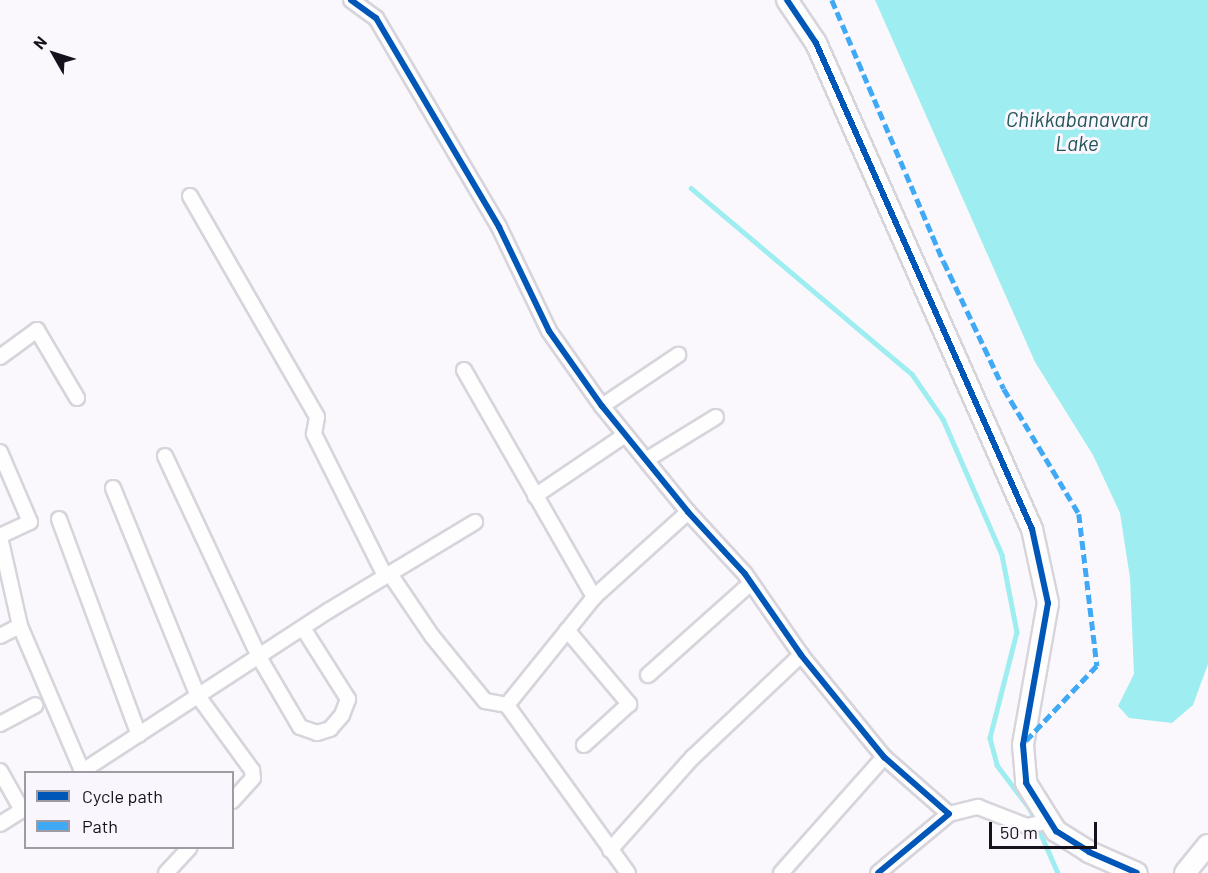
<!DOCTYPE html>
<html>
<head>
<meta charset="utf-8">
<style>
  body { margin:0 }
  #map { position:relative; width:1208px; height:873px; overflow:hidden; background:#faf8fc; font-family:Barlow,sans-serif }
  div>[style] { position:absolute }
  .water>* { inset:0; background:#9eedf0 }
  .stream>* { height:4.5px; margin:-2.25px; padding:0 2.25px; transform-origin:2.25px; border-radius:2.25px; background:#9eedf0 }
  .roads { filter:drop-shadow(2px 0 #d7d4dc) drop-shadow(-2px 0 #d7d4dc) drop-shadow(0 2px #d7d4dc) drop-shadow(0 -2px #d7d4dc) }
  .street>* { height:14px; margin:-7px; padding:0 7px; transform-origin:7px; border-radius:7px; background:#fefeff }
  .secondary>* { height:20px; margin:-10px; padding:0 10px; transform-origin:10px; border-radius:10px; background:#fefeff }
  .quiet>* { height:4.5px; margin-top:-2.25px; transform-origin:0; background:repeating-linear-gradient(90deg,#3fa9f5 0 9px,transparent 0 13.5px) }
  .cycleway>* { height:6px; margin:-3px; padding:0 3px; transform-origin:3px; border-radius:3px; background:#0057b8 }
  span { translate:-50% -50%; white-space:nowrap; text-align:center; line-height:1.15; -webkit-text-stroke:6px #f9f7fd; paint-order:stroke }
  .water-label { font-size:21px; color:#235657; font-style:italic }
  .legend { position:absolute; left:24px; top:771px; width:210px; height:78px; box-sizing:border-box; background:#f9f7fd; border:2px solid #9e9ba3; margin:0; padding:8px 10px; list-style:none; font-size:18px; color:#16111c }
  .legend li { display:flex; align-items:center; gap:12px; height:30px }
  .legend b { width:30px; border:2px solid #9e9ba3 }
  .north { position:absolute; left:24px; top:24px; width:60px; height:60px; -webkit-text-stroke:4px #f9f7fd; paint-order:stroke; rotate:309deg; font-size:16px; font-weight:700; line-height:24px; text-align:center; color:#16111c }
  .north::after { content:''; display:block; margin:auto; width:21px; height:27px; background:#16111c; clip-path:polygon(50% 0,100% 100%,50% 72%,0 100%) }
  .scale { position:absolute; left:989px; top:822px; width:108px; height:27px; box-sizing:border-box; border:3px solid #16111c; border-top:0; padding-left:8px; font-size:18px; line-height:21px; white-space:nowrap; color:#16111c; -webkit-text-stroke:4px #f9f7fd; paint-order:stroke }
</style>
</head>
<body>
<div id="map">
  <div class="water">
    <i style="clip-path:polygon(875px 0,1208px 0,1208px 664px,1193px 705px,1172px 723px,1129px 718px,1118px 706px,1134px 674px,1130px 578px,1120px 513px,1093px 455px,1035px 362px)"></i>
  </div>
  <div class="stream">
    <i style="left:691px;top:188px;width:289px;rotate:40.1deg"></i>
    <i style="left:912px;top:374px;width:55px;rotate:55.4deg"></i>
    <i style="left:943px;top:419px;width:148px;rotate:66.5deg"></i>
    <i style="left:1002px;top:555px;width:78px;rotate:79deg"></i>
    <i style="left:1017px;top:632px;width:109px;rotate:104.3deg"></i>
    <i style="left:990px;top:738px;width:28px;rotate:75deg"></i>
    <i style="left:997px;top:765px;width:55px;rotate:53.1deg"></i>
    <i style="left:1030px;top:809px;width:70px;rotate:66.4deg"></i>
  </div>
  <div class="roads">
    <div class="street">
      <i style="left:351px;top:0;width:31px;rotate:36deg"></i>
      <i style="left:376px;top:18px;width:243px;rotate:59.5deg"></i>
      <i style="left:499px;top:227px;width:115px;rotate:64.3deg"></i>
      <i style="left:549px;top:331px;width:92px;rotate:54.8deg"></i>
      <i style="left:602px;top:406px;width:136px;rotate:50.9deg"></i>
      <i style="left:688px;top:512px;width:84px;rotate:47.4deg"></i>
      <i style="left:745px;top:574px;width:98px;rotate:55.3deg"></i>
      <i style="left:801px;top:655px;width:132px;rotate:50.9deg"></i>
      <i style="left:884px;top:757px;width:86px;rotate:41.2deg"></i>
      <i style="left:949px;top:814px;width:92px;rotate:140.3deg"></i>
      <i style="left:190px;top:196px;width:255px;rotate:60.1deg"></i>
      <i style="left:317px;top:417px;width:17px;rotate:100deg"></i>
      <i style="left:314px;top:434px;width:159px;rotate:63.4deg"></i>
      <i style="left:0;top:357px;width:46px;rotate:-36.1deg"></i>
      <i style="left:37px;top:330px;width:79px;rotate:59.5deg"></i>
      <i style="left:464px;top:370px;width:262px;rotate:60.2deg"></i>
      <i style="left:602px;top:406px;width:92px;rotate:-33.9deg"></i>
      <i style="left:0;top:452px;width:76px;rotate:66.8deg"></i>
      <i style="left:30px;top:522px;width:33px;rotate:155deg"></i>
      <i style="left:165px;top:456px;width:222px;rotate:64.9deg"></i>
      <i style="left:259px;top:657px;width:81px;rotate:59.6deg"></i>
      <i style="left:300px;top:727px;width:18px;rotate:19deg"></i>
      <i style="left:317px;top:733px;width:14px;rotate:-17deg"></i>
      <i style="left:330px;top:729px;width:18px;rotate:-49deg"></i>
      <i style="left:342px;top:715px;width:17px;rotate:-69deg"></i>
      <i style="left:348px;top:699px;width:84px;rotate:-122.4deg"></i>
      <i style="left:646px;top:460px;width:82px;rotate:-31.6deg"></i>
      <i style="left:113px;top:488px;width:225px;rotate:67.8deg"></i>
      <i style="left:198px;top:696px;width:92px;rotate:53.9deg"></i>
      <i style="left:252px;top:770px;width:8px;rotate:83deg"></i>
      <i style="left:253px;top:778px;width:31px;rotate:132deg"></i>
      <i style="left:535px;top:496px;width:109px;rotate:-34.1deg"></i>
      <i style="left:59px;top:519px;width:230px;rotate:69.7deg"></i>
      <i style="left:0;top:537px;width:91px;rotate:77.3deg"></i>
      <i style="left:390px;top:574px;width:75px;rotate:55.9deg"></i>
      <i style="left:432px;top:636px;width:84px;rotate:50.8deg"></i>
      <i style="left:485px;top:701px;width:22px;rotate:10deg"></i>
      <i style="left:567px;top:630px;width:97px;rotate:50deg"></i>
      <i style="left:629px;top:704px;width:61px;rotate:137.7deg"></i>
      <i style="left:0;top:636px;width:22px;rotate:-27deg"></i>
      <i style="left:20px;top:626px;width:158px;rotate:66.8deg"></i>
      <i style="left:648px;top:675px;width:138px;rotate:-41.8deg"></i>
      <i style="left:0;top:724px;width:40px;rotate:-28deg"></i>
      <i style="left:0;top:771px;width:45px;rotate:60.6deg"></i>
      <i style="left:81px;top:772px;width:295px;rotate:-33.1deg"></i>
      <i style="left:328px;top:611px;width:172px;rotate:-31.2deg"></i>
      <i style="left:949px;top:814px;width:30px;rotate:-14deg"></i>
      <i style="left:978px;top:807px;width:53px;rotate:21.2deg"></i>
      <i style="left:1027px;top:826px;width:24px;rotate:-12deg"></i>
      <i style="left:0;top:824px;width:31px;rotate:-32deg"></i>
      <i style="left:610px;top:850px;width:125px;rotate:-48.3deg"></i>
      <i style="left:693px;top:757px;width:149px;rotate:-43.4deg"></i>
      <i style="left:166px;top:873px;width:34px;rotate:-47deg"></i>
      <i style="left:628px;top:873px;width:207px;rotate:-125.8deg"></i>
      <i style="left:507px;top:705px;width:139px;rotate:-51.1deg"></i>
      <i style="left:594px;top:597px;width:127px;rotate:-42.1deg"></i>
      <i style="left:781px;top:873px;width:155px;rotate:-48.4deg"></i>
    </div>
    <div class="secondary">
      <i style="left:787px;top:0;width:52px;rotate:56deg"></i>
      <i style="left:816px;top:43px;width:532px;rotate:66.04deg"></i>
      <i style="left:1032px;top:529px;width:76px;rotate:77.8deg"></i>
      <i style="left:1048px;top:603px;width:144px;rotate:100deg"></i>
      <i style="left:1023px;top:745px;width:38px;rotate:85deg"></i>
      <i style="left:1026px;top:783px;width:57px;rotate:58deg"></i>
      <i style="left:1056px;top:831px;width:39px;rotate:32deg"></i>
      <i style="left:1089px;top:852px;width:52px;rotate:23.6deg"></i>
      <i style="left:1185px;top:873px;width:36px;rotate:-51deg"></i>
    </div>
  </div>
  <div class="quiet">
    <i style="left:832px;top:0;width:285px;rotate:66.9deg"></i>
    <i style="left:944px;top:262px;width:140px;rotate:64.7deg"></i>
    <i style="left:1004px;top:389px;width:146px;rotate:59deg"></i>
    <i style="left:1079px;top:514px;width:153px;rotate:83.2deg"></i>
    <i style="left:1097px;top:666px;width:103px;rotate:133.4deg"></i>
  </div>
  <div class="cycleway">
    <i style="left:351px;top:0;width:31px;rotate:36deg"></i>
    <i style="left:376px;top:18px;width:243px;rotate:59.5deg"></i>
    <i style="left:499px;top:227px;width:115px;rotate:64.3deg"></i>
    <i style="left:549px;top:331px;width:92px;rotate:54.8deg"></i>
    <i style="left:602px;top:406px;width:136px;rotate:50.9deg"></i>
    <i style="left:688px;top:512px;width:84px;rotate:47.4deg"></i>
    <i style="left:745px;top:574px;width:98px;rotate:55.3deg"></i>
    <i style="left:801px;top:655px;width:132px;rotate:50.9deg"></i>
    <i style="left:884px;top:757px;width:86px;rotate:41.2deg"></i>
    <i style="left:949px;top:814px;width:92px;rotate:140.3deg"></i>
    <i style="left:787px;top:0;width:52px;rotate:56deg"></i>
    <i style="left:816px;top:43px;width:532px;rotate:66.04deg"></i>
    <i style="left:1032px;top:529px;width:76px;rotate:77.8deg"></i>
    <i style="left:1048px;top:603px;width:144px;rotate:100deg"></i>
    <i style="left:1023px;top:745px;width:38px;rotate:85deg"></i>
    <i style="left:1026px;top:783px;width:57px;rotate:58deg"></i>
    <i style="left:1056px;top:831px;width:39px;rotate:32deg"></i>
    <i style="left:1089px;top:852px;width:52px;rotate:23.6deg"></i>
  </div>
  <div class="water-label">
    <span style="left:1077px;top:131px">Chikkabanavara<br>Lake</span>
  </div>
  <ul class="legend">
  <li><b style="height:8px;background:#0057b8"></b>Cycle path</li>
  <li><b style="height:8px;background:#3fa9f5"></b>Path</li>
  </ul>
  <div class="north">N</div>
  <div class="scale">50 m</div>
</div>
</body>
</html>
